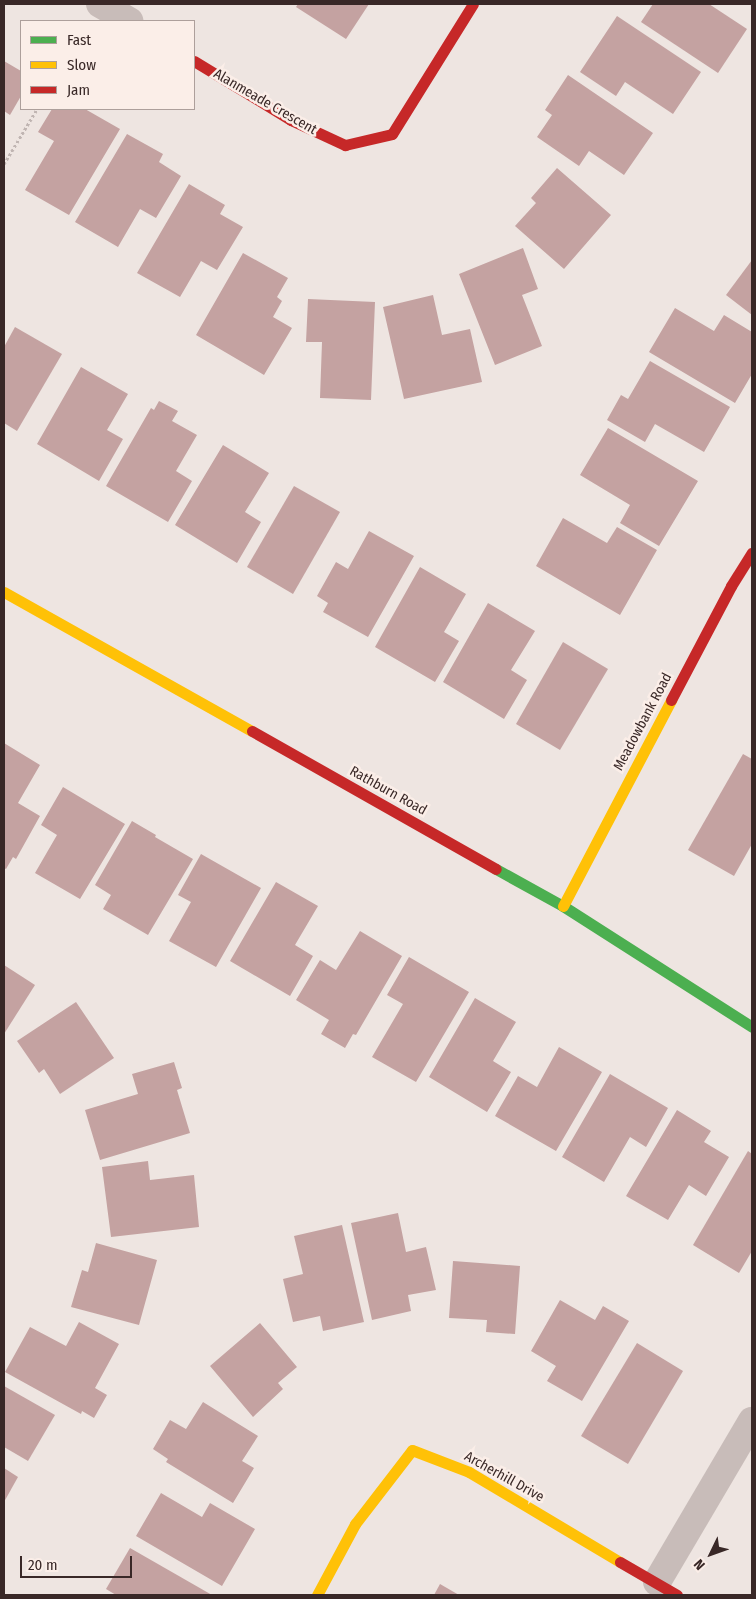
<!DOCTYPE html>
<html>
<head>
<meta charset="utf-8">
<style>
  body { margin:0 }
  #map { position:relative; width:756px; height:1599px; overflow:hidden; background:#eee5e1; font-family:"Fira Sans Condensed",sans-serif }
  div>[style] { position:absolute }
  .building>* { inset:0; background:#c4a2a1 }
  .path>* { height:3px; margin-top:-1.5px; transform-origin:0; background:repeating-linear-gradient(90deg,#c0b5b2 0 2.5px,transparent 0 5px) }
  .street>* { height:28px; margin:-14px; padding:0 14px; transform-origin:14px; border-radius:14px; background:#c8bcb9 }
  .fast>* { height:11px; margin:-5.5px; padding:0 5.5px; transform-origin:5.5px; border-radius:5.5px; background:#4caf50 }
  .slow>* { height:11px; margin:-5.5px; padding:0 5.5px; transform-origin:5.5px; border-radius:5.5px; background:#ffc107 }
  .jam>* { height:11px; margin:-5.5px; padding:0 5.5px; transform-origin:5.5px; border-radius:5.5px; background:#c62828 }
  span { translate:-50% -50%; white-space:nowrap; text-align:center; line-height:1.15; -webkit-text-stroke:5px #fbeee8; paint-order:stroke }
  .street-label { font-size:14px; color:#392827 }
  .frame { position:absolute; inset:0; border:5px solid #392827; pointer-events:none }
  .legend { position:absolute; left:20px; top:20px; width:175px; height:90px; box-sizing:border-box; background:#fbeee8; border:1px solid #ad9f9b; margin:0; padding:6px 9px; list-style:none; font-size:15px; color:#392827 }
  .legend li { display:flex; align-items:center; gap:10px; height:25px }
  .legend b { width:25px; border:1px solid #ad9f9b }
  .north { position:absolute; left:686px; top:1529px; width:50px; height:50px; -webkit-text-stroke:4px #fbeee8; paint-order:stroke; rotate:228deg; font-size:14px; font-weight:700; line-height:20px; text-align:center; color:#392827 }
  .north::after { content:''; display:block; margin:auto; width:18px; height:22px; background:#392827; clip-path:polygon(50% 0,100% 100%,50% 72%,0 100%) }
  .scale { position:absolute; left:20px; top:1556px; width:112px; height:22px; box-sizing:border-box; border:2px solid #392827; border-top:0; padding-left:6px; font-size:15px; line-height:18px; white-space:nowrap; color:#392827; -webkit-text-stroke:4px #fbeee8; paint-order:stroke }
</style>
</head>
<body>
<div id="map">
  <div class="building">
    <i style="clip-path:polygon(298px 4px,369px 4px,346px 39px,296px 7px)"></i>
    <i style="clip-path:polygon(653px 4px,709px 4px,747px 29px,718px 73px,641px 22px)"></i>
    <i style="clip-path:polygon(617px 16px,701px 72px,673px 114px,625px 82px,616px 96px,580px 72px)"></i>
    <i style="clip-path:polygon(4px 61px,21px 71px,21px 96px,10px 115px,4px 111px)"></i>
    <i style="clip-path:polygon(568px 75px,653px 133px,624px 175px,589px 151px,579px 166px,537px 137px,552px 115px,545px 110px)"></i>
    <i style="clip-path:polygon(52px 109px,85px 109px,120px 129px,69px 215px,25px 190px,54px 141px,38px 132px)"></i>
    <i style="clip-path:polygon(127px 134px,163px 154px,159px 162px,181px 176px,156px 218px,140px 209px,118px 247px,75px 222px)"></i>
    <i style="clip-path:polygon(557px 168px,611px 215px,564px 269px,515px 226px,536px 203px,531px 198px)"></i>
    <i style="clip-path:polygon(189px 184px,225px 205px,220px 214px,243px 227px,217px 270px,201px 261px,180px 297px,137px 273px)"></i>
    <i style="clip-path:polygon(523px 248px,538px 289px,522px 295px,542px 346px,495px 365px,459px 274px)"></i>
    <i style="clip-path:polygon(243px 253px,288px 278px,277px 297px,282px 301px,273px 317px,292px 328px,264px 375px,196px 335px)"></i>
    <i style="clip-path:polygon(752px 260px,752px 315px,726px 295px)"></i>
    <i style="clip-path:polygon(433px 295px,442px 335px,470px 329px,482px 382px,404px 399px,383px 307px)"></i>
    <i style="clip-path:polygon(308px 299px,375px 302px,371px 400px,320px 398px,322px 342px,306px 342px)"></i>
    <i style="clip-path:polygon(675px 308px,714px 331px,724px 315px,752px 332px,752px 374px,735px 403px,649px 352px)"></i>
    <i style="clip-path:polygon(15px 327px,62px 354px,17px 431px,4px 423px,4px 347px)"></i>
    <i style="clip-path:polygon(650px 361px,730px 407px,704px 452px,655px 424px,645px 442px,607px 420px,621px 395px,628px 399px)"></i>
    <i style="clip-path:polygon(81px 367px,128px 394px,107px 430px,123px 439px,99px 481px,37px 444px)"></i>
    <i style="clip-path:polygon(159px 401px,178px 411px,172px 421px,197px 435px,176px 471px,192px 481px,168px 522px,106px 486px,151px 408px,154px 410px)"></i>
    <i style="clip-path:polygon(608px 428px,698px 481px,659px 546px,620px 523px,630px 505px,580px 475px)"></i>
    <i style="clip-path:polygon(223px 445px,269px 473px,245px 512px,261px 522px,237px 563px,175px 525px)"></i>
    <i style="clip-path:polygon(294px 486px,340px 512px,293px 594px,247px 567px)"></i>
    <i style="clip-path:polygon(563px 518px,607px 543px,617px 527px,657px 550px,620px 615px,536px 566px)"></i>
    <i style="clip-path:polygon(369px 531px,414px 556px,368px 637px,323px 612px,328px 603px,317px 596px,336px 562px,348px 569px)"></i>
    <i style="clip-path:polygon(420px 567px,466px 594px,444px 632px,459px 641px,435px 682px,375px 647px)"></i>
    <i style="clip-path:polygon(488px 603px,535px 631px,511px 670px,527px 680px,504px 719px,443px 682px)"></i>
    <i style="clip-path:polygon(563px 642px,608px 669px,560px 750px,516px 724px)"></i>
    <i style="clip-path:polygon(4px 743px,40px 765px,18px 803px,40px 816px,16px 859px,13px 857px,6px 869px,4px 868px)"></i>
    <i style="clip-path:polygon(743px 754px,752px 759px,752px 844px,734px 876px,688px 850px)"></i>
    <i style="clip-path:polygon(63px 787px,125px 824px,80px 899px,35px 873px,57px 835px,41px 825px)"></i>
    <i style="clip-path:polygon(132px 821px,156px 835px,155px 837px,193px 859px,148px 935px,103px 909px,111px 895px,95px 885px)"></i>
    <i style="clip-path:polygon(201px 854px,261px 888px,216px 967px,169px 941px,191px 902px,178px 895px)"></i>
    <i style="clip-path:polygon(276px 882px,318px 906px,295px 945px,313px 956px,290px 996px,230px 961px)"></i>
    <i style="clip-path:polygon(360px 931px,402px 956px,356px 1035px,353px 1034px,345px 1048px,321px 1034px,329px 1020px,296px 1000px,320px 960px,336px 970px)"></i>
    <i style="clip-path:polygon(409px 957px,469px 992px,416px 1082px,372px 1057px,403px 1004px,387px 995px)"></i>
    <i style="clip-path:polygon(4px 965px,35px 985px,4px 1034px)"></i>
    <i style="clip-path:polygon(475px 998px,516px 1022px,493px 1061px,511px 1072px,487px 1112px,429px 1077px)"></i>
    <i style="clip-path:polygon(76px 1002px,114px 1058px,60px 1094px,44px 1069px,39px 1073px,17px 1041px)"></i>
    <i style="clip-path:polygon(559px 1047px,602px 1072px,556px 1151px,495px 1116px,518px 1076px,537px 1087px)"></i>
    <i style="clip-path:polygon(174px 1062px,182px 1088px,177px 1090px,190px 1133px,100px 1160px,85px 1110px,138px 1094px,132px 1074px)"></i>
    <i style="clip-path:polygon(610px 1074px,668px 1108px,646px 1147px,630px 1137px,604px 1182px,562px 1157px)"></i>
    <i style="clip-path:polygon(677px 1110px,711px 1131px,704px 1142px,729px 1157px,706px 1196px,689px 1185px,668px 1220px,626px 1196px)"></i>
    <i style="clip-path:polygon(748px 1151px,752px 1154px,752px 1251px,739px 1273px,693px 1245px)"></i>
    <i style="clip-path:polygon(148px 1161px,150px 1180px,194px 1175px,199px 1227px,111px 1237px,102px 1167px)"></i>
    <i style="clip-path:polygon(398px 1213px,406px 1252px,426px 1247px,436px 1290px,408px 1295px,411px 1311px,372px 1320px,351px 1223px)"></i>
    <i style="clip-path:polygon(342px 1225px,364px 1322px,323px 1331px,320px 1316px,293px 1322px,283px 1279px,303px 1274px,294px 1236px)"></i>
    <i style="clip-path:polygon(96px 1243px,157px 1260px,139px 1325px,71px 1307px,82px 1270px,88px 1272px)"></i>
    <i style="clip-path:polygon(453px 1261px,520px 1266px,515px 1334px,486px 1332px,487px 1320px,449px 1318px)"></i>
    <i style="clip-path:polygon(560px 1300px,595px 1320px,603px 1306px,629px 1321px,582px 1401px,547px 1381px,556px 1366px,531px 1351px)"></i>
    <i style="clip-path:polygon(79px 1322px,119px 1344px,95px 1388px,107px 1395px,94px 1418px,82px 1411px,81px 1414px,5px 1372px,30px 1327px,66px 1346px)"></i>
    <i style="clip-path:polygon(260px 1323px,297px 1367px,278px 1383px,283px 1389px,253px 1417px,210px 1366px)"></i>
    <i style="clip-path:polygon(637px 1343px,683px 1371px,628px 1464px,581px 1436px)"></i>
    <i style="clip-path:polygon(4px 1386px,55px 1415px,28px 1461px,4px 1447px)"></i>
    <i style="clip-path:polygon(203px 1402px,258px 1436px,242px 1461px,254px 1468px,233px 1503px,166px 1462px,168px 1459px,153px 1449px,170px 1420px,186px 1429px)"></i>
    <i style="clip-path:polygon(4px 1468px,18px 1477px,4px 1502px)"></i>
    <i style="clip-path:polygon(161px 1493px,202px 1517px,210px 1503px,255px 1529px,222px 1586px,136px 1536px)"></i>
    <i style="clip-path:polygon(130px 1548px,212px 1595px,116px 1595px,106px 1589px)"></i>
    <i style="clip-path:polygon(440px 1584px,459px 1595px,434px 1595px)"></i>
  </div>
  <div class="path">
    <i style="left:4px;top:164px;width:64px;rotate:-59deg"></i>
  </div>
  <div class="street">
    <i style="left:100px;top:4px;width:34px;rotate:30deg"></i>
    <i style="left:657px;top:1582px;width:187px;rotate:-59.5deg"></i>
  </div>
  <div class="fast">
    <i style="left:496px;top:869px;width:77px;rotate:28.9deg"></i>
    <i style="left:563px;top:906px;width:224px;rotate:32.6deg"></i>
  </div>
  <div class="slow">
    <i style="left:4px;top:592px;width:284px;rotate:29.3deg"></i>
    <i style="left:563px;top:906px;width:233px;rotate:-62.3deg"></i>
    <i style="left:317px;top:1595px;width:81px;rotate:-61.8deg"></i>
    <i style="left:355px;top:1524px;width:93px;rotate:-52.4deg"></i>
    <i style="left:412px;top:1450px;width:61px;rotate:21.1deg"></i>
    <i style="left:469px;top:1472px;width:176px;rotate:30.8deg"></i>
  </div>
  <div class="jam">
    <i style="left:194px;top:61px;width:114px;rotate:31.3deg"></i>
    <i style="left:291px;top:120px;width:60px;rotate:24.8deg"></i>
    <i style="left:345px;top:145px;width:48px;rotate:-13.2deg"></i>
    <i style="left:392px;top:134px;width:153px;rotate:-58.1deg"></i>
    <i style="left:671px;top:700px;width:129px;rotate:-62.2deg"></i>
    <i style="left:731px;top:586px;width:39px;rotate:-58deg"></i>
    <i style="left:252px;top:731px;width:280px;rotate:29.5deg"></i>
    <i style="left:620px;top:1562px;width:66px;rotate:30.1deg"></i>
  </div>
  <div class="street-label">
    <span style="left:265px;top:102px;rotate:30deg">Alanmeade Crescent</span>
    <span style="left:643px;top:722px;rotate:-62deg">Meadowbank Road</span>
    <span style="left:388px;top:791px;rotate:29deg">Rathburn Road</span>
    <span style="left:504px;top:1477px;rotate:29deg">Archerhill Drive</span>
  </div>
  <div class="frame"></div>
  <ul class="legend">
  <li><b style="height:6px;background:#4caf50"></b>Fast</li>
  <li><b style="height:6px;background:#ffc107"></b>Slow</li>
  <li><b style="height:6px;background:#c62828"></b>Jam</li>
  </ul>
  <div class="north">N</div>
  <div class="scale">20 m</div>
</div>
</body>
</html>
